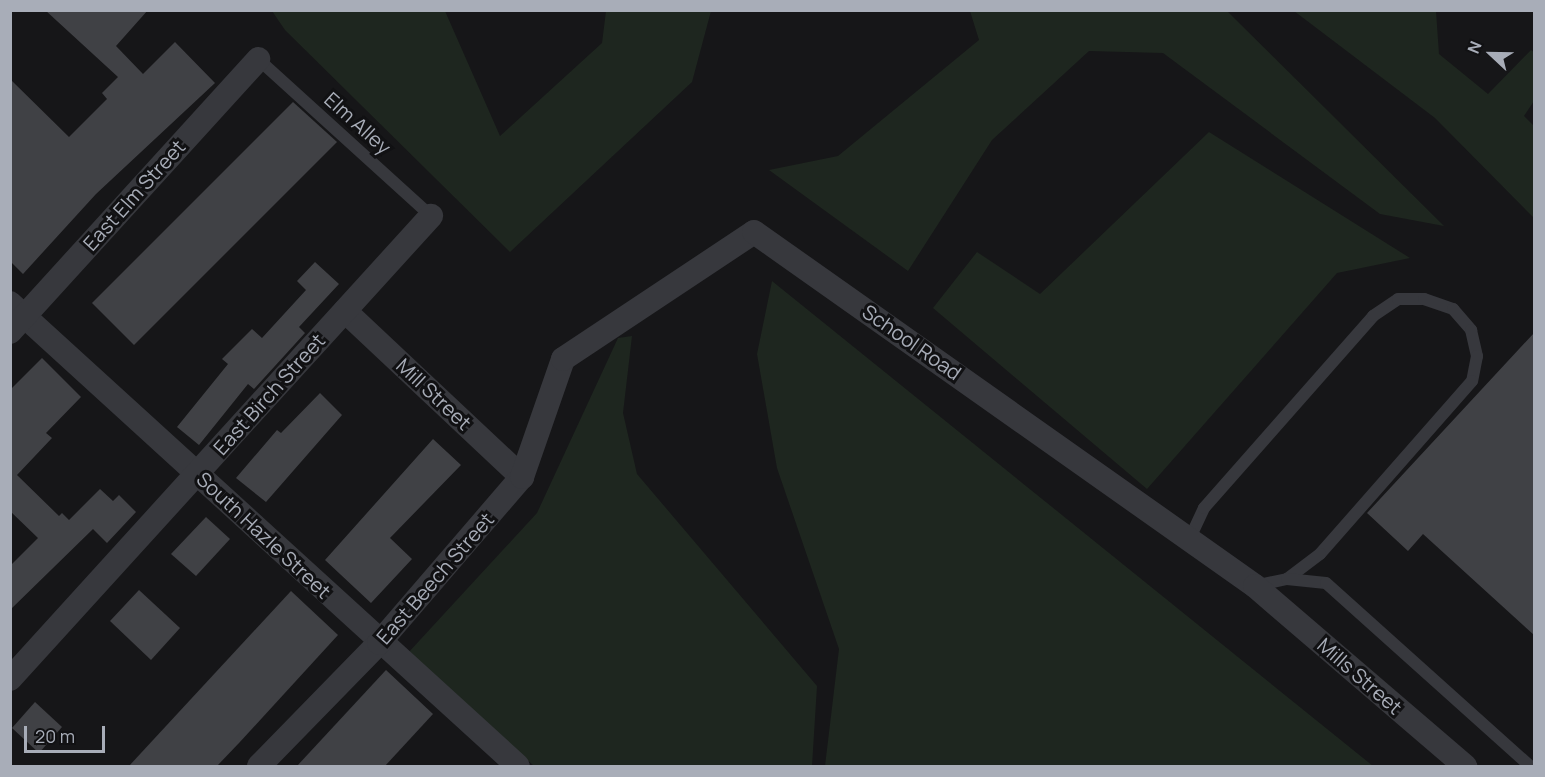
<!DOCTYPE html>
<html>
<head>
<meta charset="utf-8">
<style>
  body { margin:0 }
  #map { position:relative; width:1545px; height:777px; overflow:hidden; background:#161618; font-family:Manrope,sans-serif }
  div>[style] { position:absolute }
  .green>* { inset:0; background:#1e261f }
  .building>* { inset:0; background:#404145 }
  .lane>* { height:12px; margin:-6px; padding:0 6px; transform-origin:6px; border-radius:6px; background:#37383d }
  .street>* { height:24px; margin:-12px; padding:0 12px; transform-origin:12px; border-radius:12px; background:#37383d }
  span { translate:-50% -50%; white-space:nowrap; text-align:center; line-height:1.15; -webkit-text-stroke:6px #111113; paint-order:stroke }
  .street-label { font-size:20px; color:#a8adb8 }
  .frame { position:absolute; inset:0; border:12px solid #a8adb8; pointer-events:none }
  .north { position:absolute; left:1461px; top:24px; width:60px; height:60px; -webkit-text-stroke:4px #111113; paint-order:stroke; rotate:292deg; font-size:16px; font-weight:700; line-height:24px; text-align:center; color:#a8adb8 }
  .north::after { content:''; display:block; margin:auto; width:21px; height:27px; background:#a8adb8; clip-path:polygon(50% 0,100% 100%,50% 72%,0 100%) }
  .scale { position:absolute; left:24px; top:726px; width:81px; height:27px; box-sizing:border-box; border:3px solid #a8adb8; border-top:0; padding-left:8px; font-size:18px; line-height:21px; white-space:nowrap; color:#a8adb8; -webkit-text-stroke:4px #111113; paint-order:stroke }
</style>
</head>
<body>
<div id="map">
  <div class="green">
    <i style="clip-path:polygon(272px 11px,445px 11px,500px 136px,602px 43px,606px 11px,711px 11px,692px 82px,510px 252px,285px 30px)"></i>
    <i style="clip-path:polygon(970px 11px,1227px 11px,1444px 226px,1380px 214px,1163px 53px,1089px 51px,992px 140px,908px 271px,769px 170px,838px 156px,979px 40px)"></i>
    <i style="clip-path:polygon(1294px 11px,1436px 11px,1439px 54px,1488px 94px,1531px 50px,1534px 52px,1534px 101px,1524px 116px,1534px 126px,1534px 218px,1435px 118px)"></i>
    <i style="clip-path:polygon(1209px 132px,1410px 258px,1337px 273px,1147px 489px,933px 308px,977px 252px,1040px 294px)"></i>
    <i style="clip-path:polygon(772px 281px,1373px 766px,825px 766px,839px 649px,777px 468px,757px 354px)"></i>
    <i style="clip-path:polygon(632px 336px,623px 413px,637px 474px,817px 686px,812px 766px,534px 766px,408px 653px,537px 513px,618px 338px)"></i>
  </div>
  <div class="building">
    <i style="clip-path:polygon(45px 10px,148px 10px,116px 46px,143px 74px,175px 42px,215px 83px,96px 194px,23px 274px,10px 261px,10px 79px,69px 137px,107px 99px,102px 93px,118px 77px)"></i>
    <i style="clip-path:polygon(293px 102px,337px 142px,134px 345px,92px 303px)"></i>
    <i style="clip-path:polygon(315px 262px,339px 284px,299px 327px,305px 333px,254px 389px,248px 384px,199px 445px,177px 427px,228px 364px,222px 359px,252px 329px,262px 338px,306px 290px,297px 281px)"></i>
    <i style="clip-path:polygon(1534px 333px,1534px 635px,1423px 534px,1408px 551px,1367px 513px)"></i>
    <i style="clip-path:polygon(42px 358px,81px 397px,46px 433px,52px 438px,17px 475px,59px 516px,62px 513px,69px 520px,100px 489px,113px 501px,119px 495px,136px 512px,107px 543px,93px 529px,10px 610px,10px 566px,38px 538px,10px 511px,10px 390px)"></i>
    <i style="clip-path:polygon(320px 393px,342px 415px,266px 502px,236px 478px,277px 430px,281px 433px)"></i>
    <i style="clip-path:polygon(433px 439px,461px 465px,390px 538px,412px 559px,371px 603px,325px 560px)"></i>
    <i style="clip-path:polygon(206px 517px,230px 539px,196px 576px,171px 554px)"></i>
    <i style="clip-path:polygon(139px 590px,180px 628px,151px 660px,110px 621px)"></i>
    <i style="clip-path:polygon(291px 591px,338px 635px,239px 743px,217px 766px,129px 766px)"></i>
    <i style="clip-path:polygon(386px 670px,433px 714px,385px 766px,297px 766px)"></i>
    <i style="clip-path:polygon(35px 702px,62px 727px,39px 753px,12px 728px)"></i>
  </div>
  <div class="lane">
    <i style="left:258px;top:59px;width:234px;rotate:42.2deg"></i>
    <i style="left:1190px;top:538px;width:33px;rotate:-65deg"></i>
    <i style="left:1204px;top:508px;width:256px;rotate:-48.6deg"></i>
    <i style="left:1373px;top:316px;width:30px;rotate:-34deg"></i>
    <i style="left:1398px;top:299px;width:26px"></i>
    <i style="left:1424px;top:299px;width:31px;rotate:19deg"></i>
    <i style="left:1453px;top:309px;width:28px;rotate:49deg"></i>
    <i style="left:1471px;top:330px;width:27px;rotate:77deg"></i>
    <i style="left:1477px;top:356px;width:25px;rotate:101deg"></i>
    <i style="left:1472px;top:381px;width:230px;rotate:131.3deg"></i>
    <i style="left:1320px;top:554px;width:41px;rotate:142.9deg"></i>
    <i style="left:1287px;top:579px;width:33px;rotate:168deg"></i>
    <i style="left:1287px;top:579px;width:39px;rotate:6deg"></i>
    <i style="left:1326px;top:583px;width:274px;rotate:41.9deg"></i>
  </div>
  <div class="street">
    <i style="left:10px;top:303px;width:687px;rotate:42.35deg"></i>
    <i style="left:345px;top:311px;width:243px;rotate:43.2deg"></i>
    <i style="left:10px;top:332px;width:369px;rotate:-47.7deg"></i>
    <i style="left:10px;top:679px;width:626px;rotate:-47.72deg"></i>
    <i style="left:259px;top:766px;width:172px;rotate:-45.7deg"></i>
    <i style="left:379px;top:643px;width:219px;rotate:-49.3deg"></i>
    <i style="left:522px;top:477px;width:125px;rotate:-70.8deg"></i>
    <i style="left:563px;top:359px;width:229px;rotate:-33.6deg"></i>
    <i style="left:754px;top:232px;width:613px;rotate:35.24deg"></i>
    <i style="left:1255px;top:586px;width:277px;rotate:40.6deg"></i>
  </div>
  <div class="street-label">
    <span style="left:358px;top:123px;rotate:42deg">Elm Alley</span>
    <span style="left:134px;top:195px;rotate:-48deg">East Elm Street</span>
    <span style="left:912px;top:342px;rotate:35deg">School Road</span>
    <span style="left:269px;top:394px;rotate:-48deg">East Birch Street</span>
    <span style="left:434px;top:394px;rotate:43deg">Mill Street</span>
    <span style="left:264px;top:535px;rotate:43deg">South Hazle Street</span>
    <span style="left:435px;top:578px;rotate:-49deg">East Beech Street</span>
    <span style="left:1360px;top:676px;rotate:41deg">Mills Street</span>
  </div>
  <div class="frame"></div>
  <div class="north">N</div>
  <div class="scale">20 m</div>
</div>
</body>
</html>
